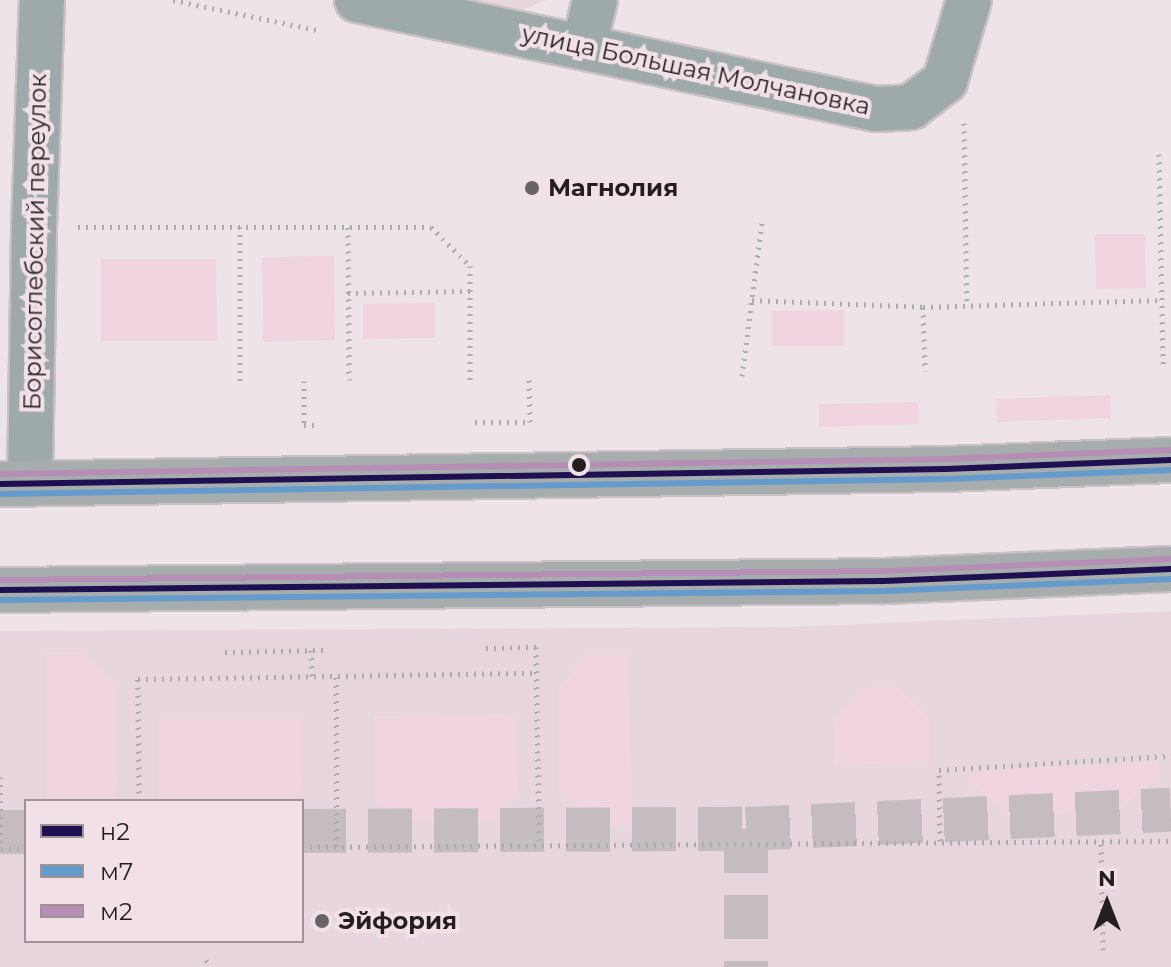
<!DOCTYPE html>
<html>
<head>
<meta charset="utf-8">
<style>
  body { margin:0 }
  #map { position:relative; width:1171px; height:967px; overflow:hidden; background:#eee4e8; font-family:Montserrat,sans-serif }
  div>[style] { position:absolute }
  .built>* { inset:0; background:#e7d6dd }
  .green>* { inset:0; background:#f0d4e0 }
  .minor-tunnel>* { height:44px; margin-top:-22px; transform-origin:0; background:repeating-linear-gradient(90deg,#c5bcc0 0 44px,transparent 0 66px) }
  .path>* { height:5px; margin-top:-2.5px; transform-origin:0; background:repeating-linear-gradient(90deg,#abadaf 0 2px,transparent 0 8px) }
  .roads { filter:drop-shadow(2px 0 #c9c1c4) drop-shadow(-2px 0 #c9c1c4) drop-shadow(0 2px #c9c1c4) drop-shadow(0 -2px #c9c1c4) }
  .minor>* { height:44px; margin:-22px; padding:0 22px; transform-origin:22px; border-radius:22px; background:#9eaaaa }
  .major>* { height:44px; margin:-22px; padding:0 22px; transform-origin:22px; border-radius:22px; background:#a6adac }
  .bus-1>* { height:6px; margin:-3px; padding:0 3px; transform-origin:3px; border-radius:3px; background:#1f1051 }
  .bus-2>* { height:6px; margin:-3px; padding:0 3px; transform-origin:3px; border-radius:3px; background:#659bcc }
  .bus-3>* { height:6px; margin:-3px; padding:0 3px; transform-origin:3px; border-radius:3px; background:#b68eb5 }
  .dots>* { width:22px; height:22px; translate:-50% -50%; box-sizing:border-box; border:4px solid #f1e1e7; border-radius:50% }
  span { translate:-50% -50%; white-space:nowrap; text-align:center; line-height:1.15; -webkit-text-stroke:8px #f1e1e7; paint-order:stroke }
  .street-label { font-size:24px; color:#231e20 }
  .poi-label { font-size:24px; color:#231e20; font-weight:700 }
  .left { translate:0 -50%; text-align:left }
  .legend { position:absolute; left:24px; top:799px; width:280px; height:144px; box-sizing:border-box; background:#f1e1e7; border:2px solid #9f9397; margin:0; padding:10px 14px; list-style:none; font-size:24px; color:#231e20 }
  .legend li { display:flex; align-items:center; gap:16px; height:40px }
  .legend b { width:40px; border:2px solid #9f9397 }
  .north { position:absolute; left:1067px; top:863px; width:80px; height:80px; -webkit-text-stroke:6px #f1e1e7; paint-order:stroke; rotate:0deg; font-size:22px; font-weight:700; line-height:32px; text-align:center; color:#231e20 }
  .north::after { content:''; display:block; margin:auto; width:28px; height:36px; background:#231e20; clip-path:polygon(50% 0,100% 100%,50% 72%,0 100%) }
</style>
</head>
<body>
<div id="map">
  <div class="built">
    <i style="clip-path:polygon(472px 0,546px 0,523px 10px)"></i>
    <i style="clip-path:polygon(evenodd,1171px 611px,1171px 967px,0 967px,0 631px,788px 627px,1171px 611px,26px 801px,302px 801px,302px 941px,26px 941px,26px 801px)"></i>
  </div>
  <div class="green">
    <i style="clip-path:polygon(1145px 234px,1146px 288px,1096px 289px,1095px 234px)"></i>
    <i style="clip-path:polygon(334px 256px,335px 340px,263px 342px,262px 257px)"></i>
    <i style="clip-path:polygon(101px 259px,216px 259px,217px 341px,101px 341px)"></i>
    <i style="clip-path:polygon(435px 303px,435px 338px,363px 339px,363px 304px)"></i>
    <i style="clip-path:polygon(844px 310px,844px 346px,772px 346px,772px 311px)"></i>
    <i style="clip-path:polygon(1110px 395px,1111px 418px,997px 422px,996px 399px)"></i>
    <i style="clip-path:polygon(919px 402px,919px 424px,819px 427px,819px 404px)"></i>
    <i style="clip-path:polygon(45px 652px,83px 652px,116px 685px,117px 801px,46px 801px)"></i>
    <i style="clip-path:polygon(589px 653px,628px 653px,631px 825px,598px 826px,559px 790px,558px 687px)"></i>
    <i style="clip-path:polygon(867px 687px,898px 687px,929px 716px,930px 763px,835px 765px,834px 718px)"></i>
    <i style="clip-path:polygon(516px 714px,517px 792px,490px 822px,402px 823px,375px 799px,374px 716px)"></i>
    <i style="clip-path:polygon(300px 717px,301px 795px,296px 801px,159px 800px,158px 718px)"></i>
    <i style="clip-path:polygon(1158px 762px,1159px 775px,1120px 811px,1012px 816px,970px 783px,969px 770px)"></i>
  </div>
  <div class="minor-tunnel">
    <i style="left:746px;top:829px;width:425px;rotate:-2.6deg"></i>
    <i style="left:302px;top:831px;width:444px;rotate:-0.3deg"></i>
    <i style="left:746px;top:829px;width:138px;rotate:90deg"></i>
    <i style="left:0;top:832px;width:26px"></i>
  </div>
  <div class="path">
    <i style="left:173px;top:0;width:151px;rotate:11.8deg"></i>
    <i style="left:964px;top:123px;width:183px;rotate:89.1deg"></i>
    <i style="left:1159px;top:154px;width:211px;rotate:88.9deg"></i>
    <i style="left:78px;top:227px;width:353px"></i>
    <i style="left:431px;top:227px;width:55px;rotate:45deg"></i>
    <i style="left:470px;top:266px;width:114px;rotate:90deg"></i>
    <i style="left:240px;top:227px;width:155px;rotate:90deg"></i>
    <i style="left:348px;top:227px;width:153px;rotate:89.6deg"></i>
    <i style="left:348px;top:293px;width:122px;rotate:-0.9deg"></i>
    <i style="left:752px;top:300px;width:171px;rotate:2.3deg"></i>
    <i style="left:923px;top:307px;width:239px;rotate:-1.7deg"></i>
    <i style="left:923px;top:307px;width:64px;rotate:88.2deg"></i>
    <i style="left:742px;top:376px;width:154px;rotate:-82.6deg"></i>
    <i style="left:304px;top:381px;width:44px;rotate:90deg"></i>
    <i style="left:304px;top:425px;width:10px"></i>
    <i style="left:475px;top:422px;width:55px"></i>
    <i style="left:530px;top:422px;width:43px;rotate:-91.3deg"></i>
    <i style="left:486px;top:648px;width:50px;rotate:-1.1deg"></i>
    <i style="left:536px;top:647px;width:199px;rotate:89.1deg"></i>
    <i style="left:311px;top:650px;width:28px;rotate:88deg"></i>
    <i style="left:225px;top:652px;width:100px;rotate:-1.1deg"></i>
    <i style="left:336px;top:677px;width:170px;rotate:89.7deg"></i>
    <i style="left:0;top:777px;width:72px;rotate:89.2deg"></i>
    <i style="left:139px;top:801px;width:122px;rotate:-90.5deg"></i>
    <i style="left:138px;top:679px;width:398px;rotate:-0.9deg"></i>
    <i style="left:940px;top:841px;width:71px;rotate:-90.8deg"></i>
    <i style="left:939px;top:770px;width:232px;rotate:-3.5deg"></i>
    <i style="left:1101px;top:844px;width:108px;rotate:88.9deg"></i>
    <i style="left:302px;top:847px;width:869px;rotate:-0.4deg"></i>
    <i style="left:1px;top:849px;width:25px"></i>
    <i style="left:206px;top:960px;width:8px;rotate:60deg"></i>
  </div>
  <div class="roads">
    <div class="minor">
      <i style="left:357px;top:0;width:530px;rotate:11.86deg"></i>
      <i style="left:876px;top:109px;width:35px;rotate:-3deg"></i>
      <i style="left:911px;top:107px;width:43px;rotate:-37.4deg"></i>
      <i style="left:945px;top:81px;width:84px;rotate:-73.5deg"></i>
      <i style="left:584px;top:46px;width:47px;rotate:-76.6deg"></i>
      <i style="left:30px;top:484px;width:257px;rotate:-89.1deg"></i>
      <i style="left:34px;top:227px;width:227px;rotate:-88deg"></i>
    </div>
    <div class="major">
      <i style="left:0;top:484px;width:946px;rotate:-0.91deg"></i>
      <i style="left:946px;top:469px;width:225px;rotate:-2.3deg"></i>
      <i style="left:0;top:590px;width:884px;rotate:-0.58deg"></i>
      <i style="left:884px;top:581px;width:287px;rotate:-2.4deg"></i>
    </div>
  </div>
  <div class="bus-1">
    <i style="left:0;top:484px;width:946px;rotate:-0.91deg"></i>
    <i style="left:946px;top:469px;width:225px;rotate:-2.3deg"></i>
    <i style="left:0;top:590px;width:884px;rotate:-0.58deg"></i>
    <i style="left:884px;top:581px;width:287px;rotate:-2.4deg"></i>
  </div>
  <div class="bus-2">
    <i style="left:0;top:494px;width:946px;rotate:-0.91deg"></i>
    <i style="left:946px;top:479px;width:225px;rotate:-2.3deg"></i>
    <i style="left:0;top:600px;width:884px;rotate:-0.58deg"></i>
    <i style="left:884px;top:591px;width:287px;rotate:-2.4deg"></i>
  </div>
  <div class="bus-3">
    <i style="left:0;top:474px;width:946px;rotate:-0.91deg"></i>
    <i style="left:946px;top:459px;width:225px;rotate:-2.3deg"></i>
    <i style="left:0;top:580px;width:884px;rotate:-0.58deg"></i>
    <i style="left:884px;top:571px;width:287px;rotate:-2.4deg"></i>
  </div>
  <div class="dots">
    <i style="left:532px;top:188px;background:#6a6366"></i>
    <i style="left:579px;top:465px;background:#231e20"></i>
    <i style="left:322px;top:921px;background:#6a6366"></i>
  </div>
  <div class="street-label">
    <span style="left:696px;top:70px;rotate:12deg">улица Большая Молчановка</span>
    <span style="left:35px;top:242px;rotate:-89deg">Борисоглебский переулок</span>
  </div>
  <div class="poi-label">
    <span class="left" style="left:548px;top:188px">Магнолия</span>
    <span class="left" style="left:338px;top:921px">Эйфория</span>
  </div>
  <ul class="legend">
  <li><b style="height:10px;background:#1f1051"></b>н2</li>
  <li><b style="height:10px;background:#659bcc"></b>м7</li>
  <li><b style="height:10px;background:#b68eb5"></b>м2</li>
  </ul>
  <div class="north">N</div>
</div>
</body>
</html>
